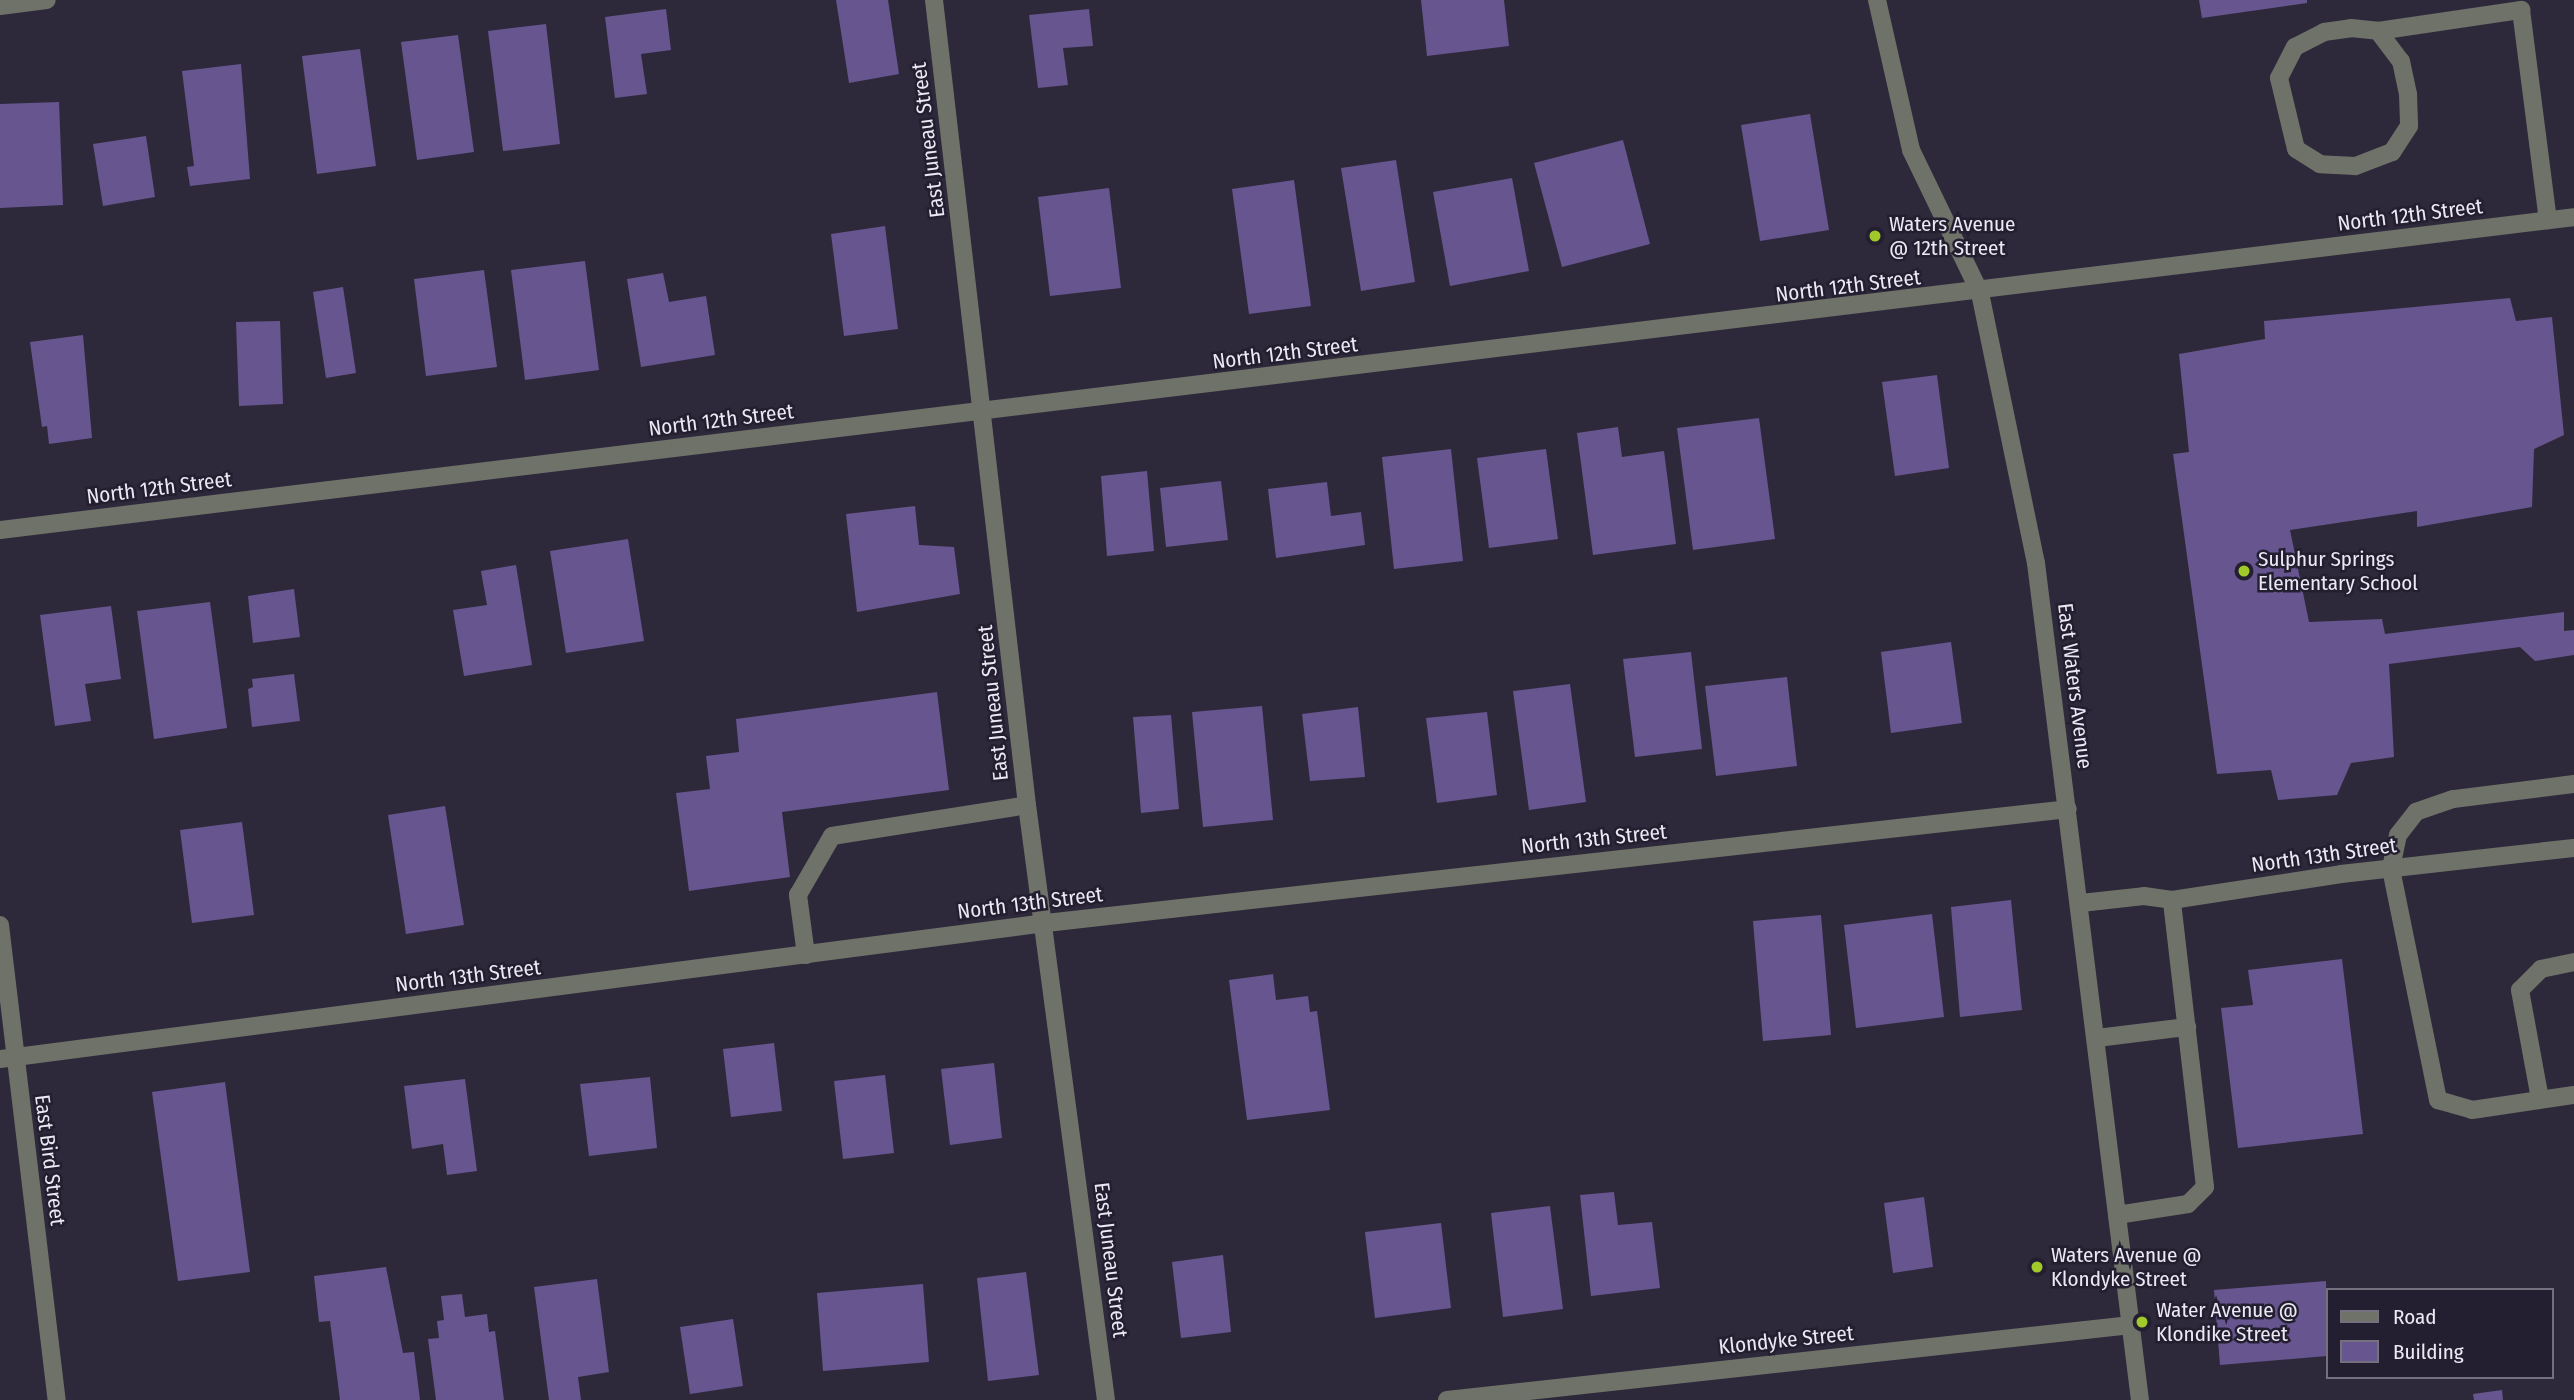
<!DOCTYPE html>
<html>
<head>
<meta charset="utf-8">
<style>
  body { margin:0 }
  #map { position:relative; width:2574px; height:1400px; overflow:hidden; background:#2d293a; font-family:"Fira Sans Condensed",sans-serif }
  div>[style] { position:absolute }
  .building>* { inset:0; background:#67558f }
  .minor>* { height:18px; margin:-9px; padding:0 9px; transform-origin:9px; border-radius:9px; background:#6f7269 }
  .dots>* { width:19px; height:19px; translate:-50% -50%; box-sizing:border-box; border:4px solid #241f30; border-radius:50% }
  span { translate:-50% -50%; white-space:nowrap; text-align:center; line-height:1.15; -webkit-text-stroke:5px #241f30; paint-order:stroke }
  .street-label { font-size:21px; color:#ebe9f4 }
  .poi-label { font-size:21px; color:#ebe9f4 }
  .left { translate:0 -50%; text-align:left }
  .legend { position:absolute; left:2326px; top:1288px; width:228px; height:91px; box-sizing:border-box; background:#241f30; border:2px solid #74707e; margin:0; padding:9px 12px; list-style:none; font-size:21px; color:#ebe9f4 }
  .legend li { display:flex; align-items:center; gap:14px; height:35px }
  .legend b { width:35px; border:2px solid #74707e }
</style>
</head>
<body>
<div id="map">
  <div class="building">
    <i style="clip-path:polygon(836px 0,888px 0,899px 74px,849px 83px)"></i>
    <i style="clip-path:polygon(1421px 0,1504px 0,1509px 46px,1427px 56px)"></i>
    <i style="clip-path:polygon(2199px 0,2307px 0,2307px 3px,2202px 18px)"></i>
    <i style="clip-path:polygon(666px 9px,671px 50px,641px 54px,647px 94px,615px 98px,605px 17px)"></i>
    <i style="clip-path:polygon(1089px 9px,1093px 46px,1063px 48px,1068px 85px,1038px 88px,1029px 15px)"></i>
    <i style="clip-path:polygon(546px 24px,560px 144px,503px 151px,488px 31px)"></i>
    <i style="clip-path:polygon(458px 35px,474px 152px,417px 160px,401px 42px)"></i>
    <i style="clip-path:polygon(360px 49px,376px 166px,317px 174px,302px 56px)"></i>
    <i style="clip-path:polygon(241px 64px,250px 179px,190px 186px,187px 167px,194px 166px,182px 71px)"></i>
    <i style="clip-path:polygon(59px 102px,63px 205px,0 208px,0 104px)"></i>
    <i style="clip-path:polygon(1810px 114px,1829px 230px,1760px 241px,1741px 125px)"></i>
    <i style="clip-path:polygon(146px 136px,155px 197px,103px 206px,93px 144px)"></i>
    <i style="clip-path:polygon(1623px 140px,1650px 244px,1562px 267px,1534px 163px)"></i>
    <i style="clip-path:polygon(1396px 160px,1415px 282px,1361px 291px,1341px 168px)"></i>
    <i style="clip-path:polygon(1512px 178px,1529px 271px,1450px 286px,1433px 192px)"></i>
    <i style="clip-path:polygon(1294px 180px,1311px 306px,1249px 314px,1232px 189px)"></i>
    <i style="clip-path:polygon(1109px 188px,1121px 288px,1050px 296px,1038px 197px)"></i>
    <i style="clip-path:polygon(885px 226px,898px 329px,844px 336px,831px 234px)"></i>
    <i style="clip-path:polygon(585px 261px,599px 370px,525px 380px,511px 270px)"></i>
    <i style="clip-path:polygon(484px 270px,497px 367px,426px 376px,414px 279px)"></i>
    <i style="clip-path:polygon(663px 273px,669px 302px,706px 296px,715px 355px,641px 367px,627px 279px)"></i>
    <i style="clip-path:polygon(343px 287px,356px 373px,326px 378px,313px 292px)"></i>
    <i style="clip-path:polygon(2510px 298px,2516px 321px,2552px 317px,2564px 435px,2534px 449px,2532px 507px,2417px 527px,2417px 511px,2290px 530px,2309px 622px,2382px 619px,2385px 634px,2564px 612px,2564px 631px,2574px 630px,2574px 655px,2535px 661px,2520px 647px,2389px 664px,2394px 757px,2351px 763px,2337px 795px,2278px 800px,2271px 770px,2217px 774px,2173px 454px,2189px 452px,2179px 354px,2265px 339px,2264px 321px)"></i>
    <i style="clip-path:polygon(280px 321px,283px 404px,239px 406px,236px 322px)"></i>
    <i style="clip-path:polygon(83px 335px,92px 438px,49px 444px,47px 426px,42px 427px,30px 342px)"></i>
    <i style="clip-path:polygon(1937px 375px,1949px 468px,1895px 476px,1882px 382px)"></i>
    <i style="clip-path:polygon(1759px 418px,1775px 539px,1693px 550px,1677px 428px)"></i>
    <i style="clip-path:polygon(1618px 427px,1622px 457px,1664px 451px,1676px 544px,1593px 555px,1577px 433px)"></i>
    <i style="clip-path:polygon(1451px 449px,1463px 561px,1394px 569px,1382px 457px)"></i>
    <i style="clip-path:polygon(1546px 449px,1558px 539px,1489px 548px,1477px 458px)"></i>
    <i style="clip-path:polygon(1147px 471px,1154px 551px,1107px 556px,1101px 476px)"></i>
    <i style="clip-path:polygon(1221px 481px,1228px 540px,1166px 547px,1160px 488px)"></i>
    <i style="clip-path:polygon(1327px 482px,1331px 516px,1361px 512px,1365px 545px,1276px 558px,1268px 489px)"></i>
    <i style="clip-path:polygon(915px 506px,919px 545px,954px 547px,960px 594px,857px 612px,846px 514px)"></i>
    <i style="clip-path:polygon(628px 539px,644px 641px,566px 653px,550px 551px)"></i>
    <i style="clip-path:polygon(516px 565px,532px 665px,464px 676px,453px 610px,487px 605px,481px 571px)"></i>
    <i style="clip-path:polygon(294px 589px,300px 637px,253px 643px,248px 596px)"></i>
    <i style="clip-path:polygon(210px 602px,227px 728px,154px 739px,137px 611px)"></i>
    <i style="clip-path:polygon(111px 606px,121px 679px,85px 684px,91px 721px,55px 726px,40px 615px)"></i>
    <i style="clip-path:polygon(1951px 642px,1962px 723px,1891px 733px,1881px 652px)"></i>
    <i style="clip-path:polygon(1691px 652px,1702px 749px,1635px 757px,1623px 659px)"></i>
    <i style="clip-path:polygon(294px 674px,300px 721px,252px 727px,248px 689px,253px 687px,252px 679px)"></i>
    <i style="clip-path:polygon(1787px 677px,1797px 766px,1716px 776px,1705px 686px)"></i>
    <i style="clip-path:polygon(1570px 684px,1586px 802px,1529px 810px,1513px 691px)"></i>
    <i style="clip-path:polygon(937px 692px,949px 790px,782px 812px,790px 877px,689px 891px,676px 793px,710px 789px,706px 756px,739px 752px,736px 719px)"></i>
    <i style="clip-path:polygon(1262px 706px,1273px 820px,1203px 827px,1192px 712px)"></i>
    <i style="clip-path:polygon(1358px 707px,1365px 777px,1310px 781px,1302px 714px)"></i>
    <i style="clip-path:polygon(1487px 712px,1497px 795px,1437px 803px,1426px 718px)"></i>
    <i style="clip-path:polygon(1171px 715px,1179px 809px,1141px 813px,1133px 717px)"></i>
    <i style="clip-path:polygon(445px 806px,464px 925px,406px 934px,388px 815px)"></i>
    <i style="clip-path:polygon(242px 822px,254px 915px,192px 923px,180px 830px)"></i>
    <i style="clip-path:polygon(2011px 900px,2022px 1010px,1960px 1017px,1951px 907px)"></i>
    <i style="clip-path:polygon(1932px 914px,1944px 1017px,1856px 1028px,1844px 925px)"></i>
    <i style="clip-path:polygon(1821px 915px,1831px 1035px,1763px 1041px,1753px 921px)"></i>
    <i style="clip-path:polygon(2342px 959px,2363px 1134px,2238px 1148px,2221px 1008px,2253px 1005px,2248px 970px)"></i>
    <i style="clip-path:polygon(1273px 974px,1276px 1000px,1308px 996px,1310px 1012px,1317px 1011px,1330px 1110px,1247px 1120px,1229px 980px)"></i>
    <i style="clip-path:polygon(774px 1043px,782px 1111px,731px 1117px,723px 1049px)"></i>
    <i style="clip-path:polygon(994px 1063px,1002px 1138px,950px 1145px,941px 1069px)"></i>
    <i style="clip-path:polygon(885px 1075px,894px 1153px,843px 1159px,834px 1081px)"></i>
    <i style="clip-path:polygon(650px 1077px,657px 1148px,589px 1156px,580px 1084px)"></i>
    <i style="clip-path:polygon(465px 1079px,477px 1171px,447px 1175px,443px 1144px,412px 1149px,404px 1086px)"></i>
    <i style="clip-path:polygon(225px 1082px,250px 1272px,178px 1281px,152px 1092px)"></i>
    <i style="clip-path:polygon(1614px 1192px,1618px 1225px,1652px 1222px,1660px 1288px,1591px 1296px,1580px 1195px)"></i>
    <i style="clip-path:polygon(1924px 1197px,1933px 1267px,1893px 1273px,1884px 1203px)"></i>
    <i style="clip-path:polygon(1550px 1206px,1563px 1309px,1503px 1317px,1491px 1213px)"></i>
    <i style="clip-path:polygon(1441px 1223px,1451px 1308px,1375px 1318px,1365px 1232px)"></i>
    <i style="clip-path:polygon(1223px 1255px,1231px 1332px,1181px 1338px,1172px 1262px)"></i>
    <i style="clip-path:polygon(386px 1267px,403px 1353px,414px 1352px,420px 1400px,340px 1400px,330px 1321px,319px 1322px,314px 1276px)"></i>
    <i style="clip-path:polygon(1026px 1272px,1039px 1375px,988px 1381px,977px 1278px)"></i>
    <i style="clip-path:polygon(597px 1279px,609px 1372px,578px 1377px,581px 1400px,549px 1400px,534px 1287px)"></i>
    <i style="clip-path:polygon(2326px 1281px,2327px 1356px,2220px 1365px,2214px 1290px)"></i>
    <i style="clip-path:polygon(923px 1284px,929px 1362px,823px 1371px,817px 1293px)"></i>
    <i style="clip-path:polygon(462px 1294px,465px 1317px,487px 1314px,489px 1332px,495px 1331px,504px 1400px,436px 1400px,428px 1339px,439px 1338px,437px 1321px,444px 1320px,441px 1296px)"></i>
    <i style="clip-path:polygon(733px 1319px,743px 1386px,690px 1394px,680px 1327px)"></i>
    <i style="clip-path:polygon(2502px 1390px,2503px 1400px,2474px 1400px,2473px 1394px)"></i>
  </div>
  <div class="minor">
    <i style="left:934px;top:0;width:810px;rotate:83.41deg"></i>
    <i style="left:1027px;top:805px;width:600px;rotate:82.44deg"></i>
    <i style="left:1877px;top:0;width:154px;rotate:77.2deg"></i>
    <i style="left:1911px;top:150px;width:159px;rotate:64.2deg"></i>
    <i style="left:1980px;top:293px;width:276px;rotate:78.3deg"></i>
    <i style="left:2036px;top:563px;width:843px;rotate:82.92deg"></i>
    <i style="left:0;top:6px;width:47px;rotate:-7.3deg"></i>
    <i style="left:2378px;top:31px;width:38px;rotate:53deg"></i>
    <i style="left:2401px;top:61px;width:34px;rotate:78deg"></i>
    <i style="left:2408px;top:94px;width:32px;rotate:88deg"></i>
    <i style="left:2409px;top:126px;width:31px;rotate:123deg"></i>
    <i style="left:2392px;top:152px;width:40px;rotate:159deg"></i>
    <i style="left:2355px;top:166px;width:35px;rotate:-177deg"></i>
    <i style="left:2320px;top:164px;width:28px;rotate:-148deg"></i>
    <i style="left:2296px;top:149px;width:73px;rotate:-103.5deg"></i>
    <i style="left:2279px;top:78px;width:35px;rotate:-63deg"></i>
    <i style="left:2295px;top:47px;width:33px;rotate:-27deg"></i>
    <i style="left:2324px;top:32px;width:27px;rotate:-8deg"></i>
    <i style="left:2351px;top:28px;width:27px;rotate:6deg"></i>
    <i style="left:2378px;top:31px;width:145px;rotate:-8.4deg"></i>
    <i style="left:2521px;top:10px;width:212px;rotate:82.7deg"></i>
    <i style="left:0;top:530px;width:2593px;rotate:-6.93deg"></i>
    <i style="left:2574px;top:784px;width:122px;rotate:172.9deg"></i>
    <i style="left:2453px;top:799px;width:39px;rotate:161deg"></i>
    <i style="left:2416px;top:812px;width:29px;rotate:128deg"></i>
    <i style="left:2398px;top:835px;width:35px;rotate:102deg"></i>
    <i style="left:2391px;top:869px;width:236px;rotate:78.5deg"></i>
    <i style="left:2438px;top:1100px;width:35px;rotate:16deg"></i>
    <i style="left:2472px;top:1110px;width:103px;rotate:-8.4deg"></i>
    <i style="left:2081px;top:903px;width:63px;rotate:-6.3deg"></i>
    <i style="left:2144px;top:896px;width:28px;rotate:8deg"></i>
    <i style="left:2172px;top:900px;width:171px;rotate:-8.7deg"></i>
    <i style="left:2341px;top:874px;width:234px;rotate:-6.4deg"></i>
    <i style="left:0;top:925px;width:478px;rotate:83.2deg"></i>
    <i style="left:806px;top:955px;width:61px;rotate:-97.6deg"></i>
    <i style="left:798px;top:895px;width:68px;rotate:-60deg"></i>
    <i style="left:832px;top:836px;width:197px;rotate:-9deg"></i>
    <i style="left:2097px;top:1038px;width:91px;rotate:-7deg"></i>
    <i style="left:0;top:1059px;width:1055px;rotate:-7.41deg"></i>
    <i style="left:1046px;top:923px;width:1028px;rotate:-6.36deg"></i>
    <i style="left:2540px;top:1099px;width:111px;rotate:-100.4deg"></i>
    <i style="left:2520px;top:990px;width:30px;rotate:-45deg"></i>
    <i style="left:2541px;top:969px;width:34px;rotate:-12deg"></i>
    <i style="left:2117px;top:1215px;width:72px;rotate:-8.8deg"></i>
    <i style="left:2188px;top:1204px;width:24px;rotate:-45deg"></i>
    <i style="left:2205px;top:1187px;width:289px;rotate:-96.6deg"></i>
    <i style="left:1447px;top:1400px;width:688px;rotate:-6.26deg"></i>
  </div>
  <div class="dots">
    <i style="left:1875px;top:236px;background:#a1c92a"></i>
    <i style="left:2244px;top:571px;background:#a1c92a"></i>
    <i style="left:2037px;top:1267px;background:#a1c92a"></i>
    <i style="left:2142px;top:1322px;background:#a1c92a"></i>
  </div>
  <div class="street-label">
    <span style="left:928px;top:140px;rotate:-97deg">East Juneau Street</span>
    <span style="left:2410px;top:215px;rotate:-7deg">North 12th Street</span>
    <span style="left:1848px;top:286px;rotate:-7deg">North 12th Street</span>
    <span style="left:1285px;top:353px;rotate:-7deg">North 12th Street</span>
    <span style="left:721px;top:420px;rotate:-7deg">North 12th Street</span>
    <span style="left:159px;top:488px;rotate:-7deg">North 12th Street</span>
    <span style="left:2075px;top:686px;rotate:83deg">East Waters Avenue</span>
    <span style="left:993px;top:703px;rotate:-96deg">East Juneau Street</span>
    <span style="left:1594px;top:839px;rotate:-6deg">North 13th Street</span>
    <span style="left:2324px;top:855px;rotate:-8deg">North 13th Street</span>
    <span style="left:1030px;top:903px;rotate:-7deg">North 13th Street</span>
    <span style="left:468px;top:976px;rotate:-7deg">North 13th Street</span>
    <span style="left:50px;top:1160px;rotate:83deg">East Bird Street</span>
    <span style="left:1111px;top:1260px;rotate:83deg">East Juneau Street</span>
    <span style="left:1786px;top:1340px;rotate:-6deg">Klondyke Street</span>
  </div>
  <div class="poi-label">
    <span class="left" style="left:1889px;top:236px">Waters Avenue<br>@ 12th Street</span>
    <span class="left" style="left:2258px;top:571px">Sulphur Springs<br>Elementary School</span>
    <span class="left" style="left:2051px;top:1267px">Waters Avenue @<br>Klondyke Street</span>
    <span class="left" style="left:2156px;top:1322px">Water Avenue @<br>Klondike Street</span>
  </div>
  <ul class="legend">
  <li><b style="height:9px;background:#6f7269"></b>Road</li>
  <li><b style="height:19px;background:#67558f"></b>Building</li>
  </ul>
</div>
</body>
</html>
